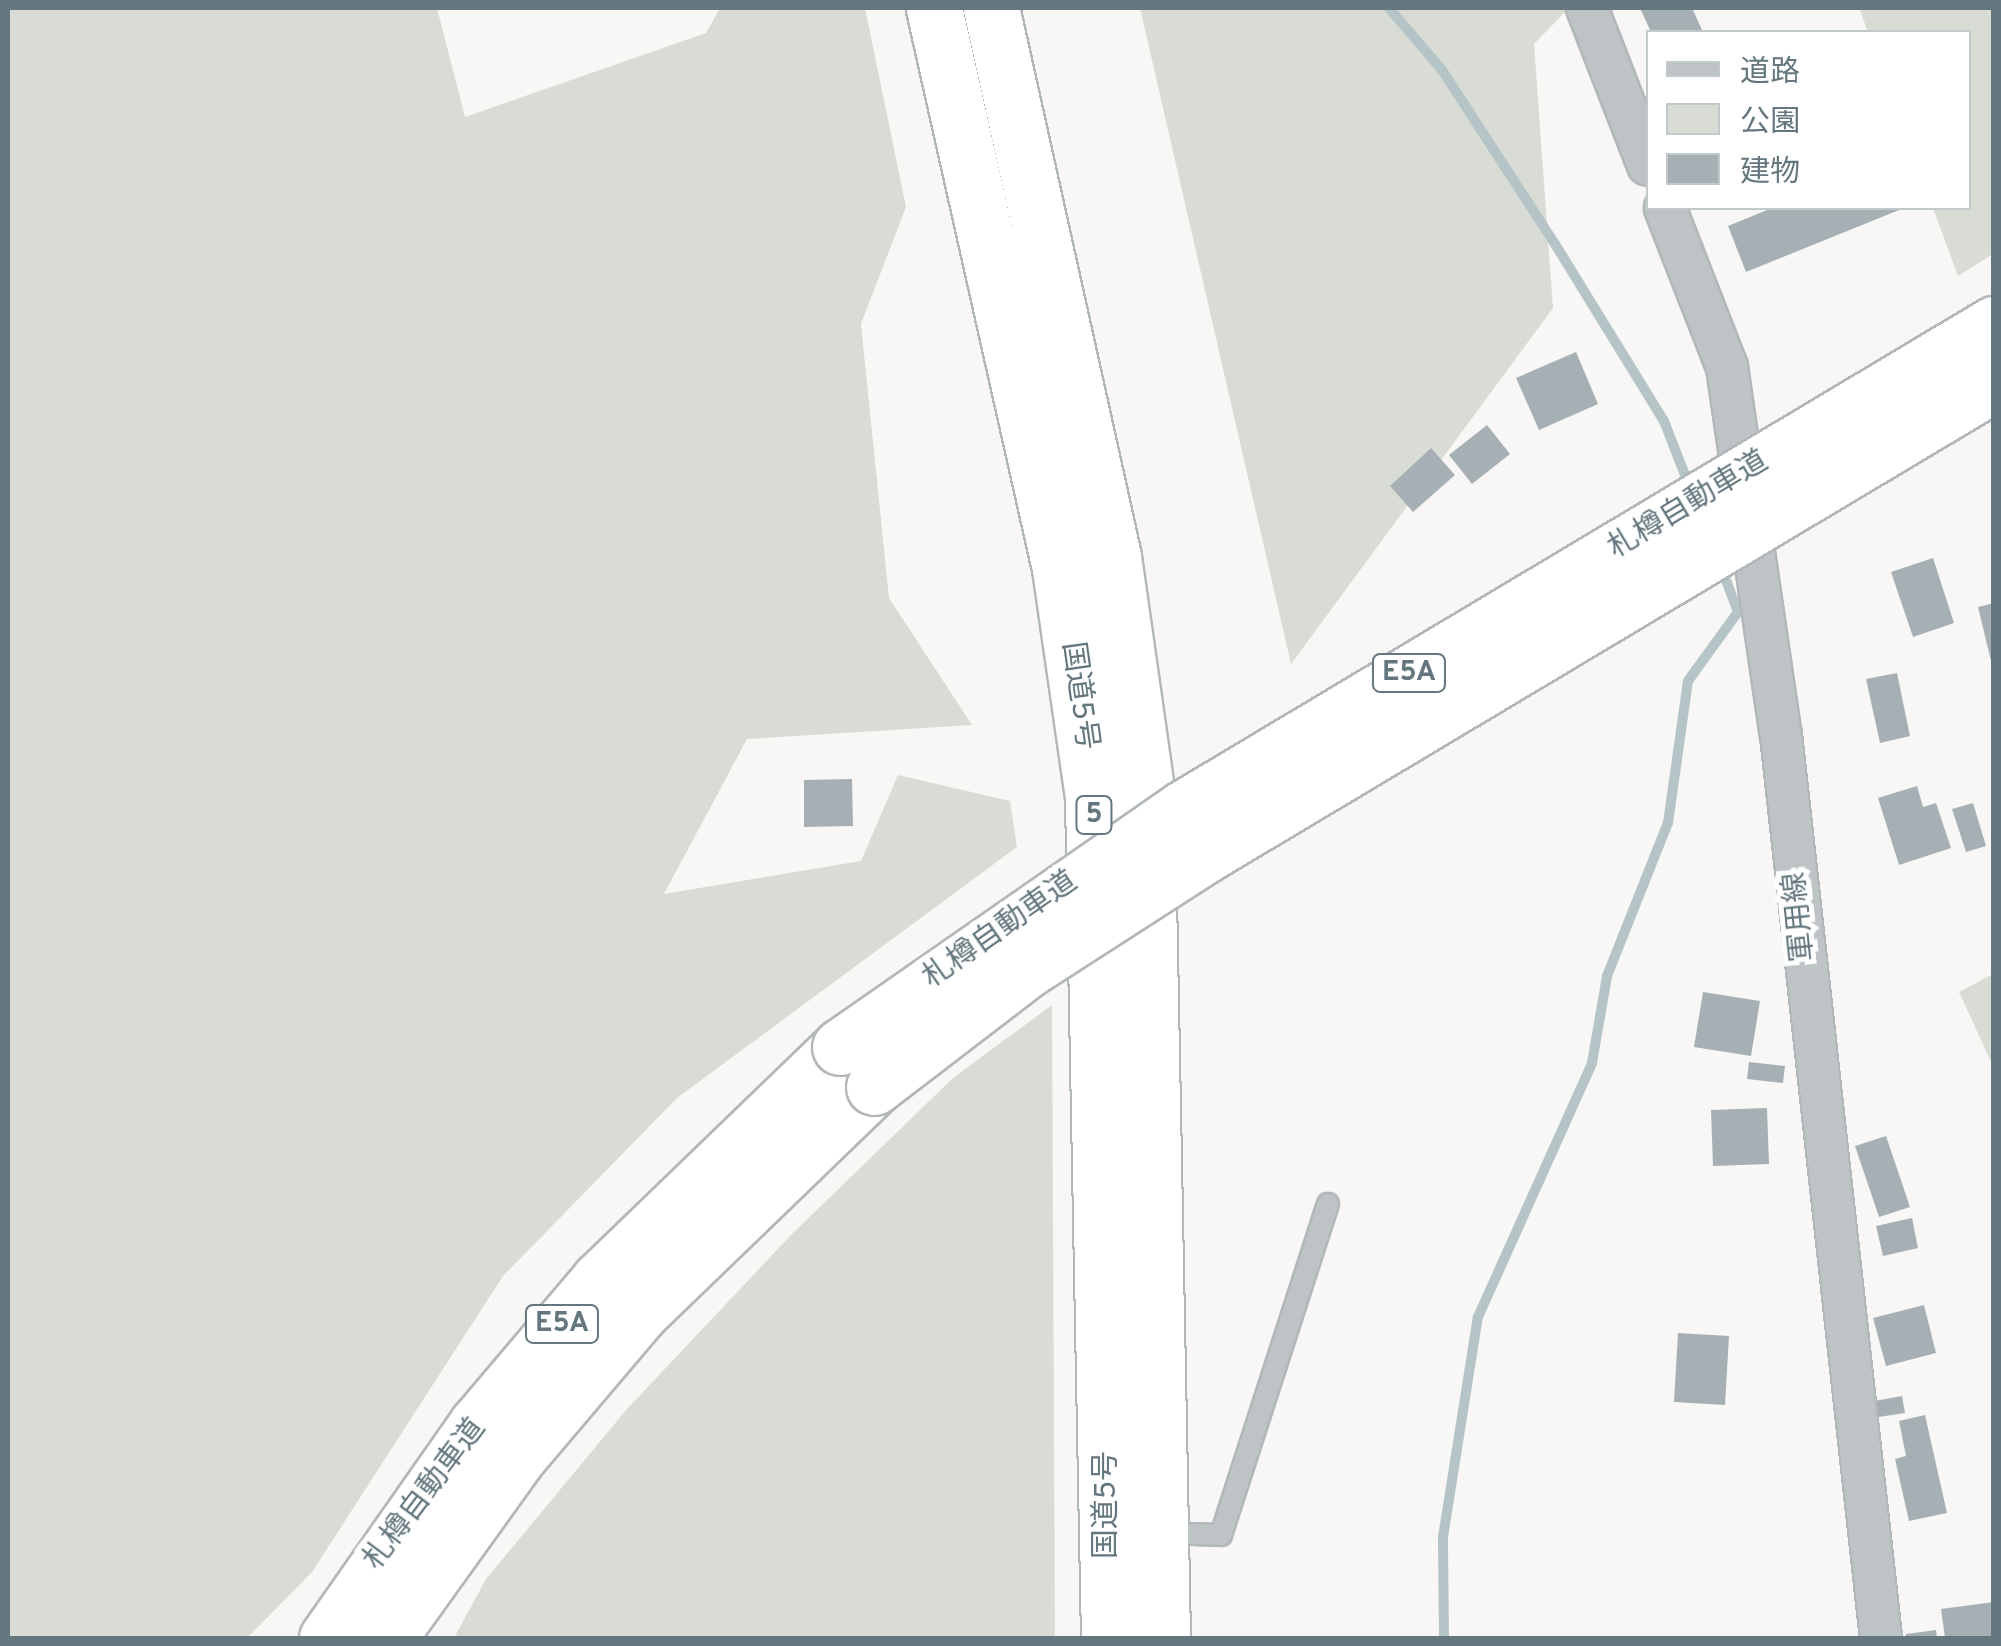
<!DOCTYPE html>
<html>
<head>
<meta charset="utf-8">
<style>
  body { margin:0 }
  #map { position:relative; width:2001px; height:1646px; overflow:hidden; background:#f8f7f5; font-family:Overpass,"Noto Sans JP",sans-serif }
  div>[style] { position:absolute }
  .green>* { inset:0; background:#d8dcd4 }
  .stream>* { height:10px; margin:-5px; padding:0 5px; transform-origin:5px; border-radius:5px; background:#b5c4c6 }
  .building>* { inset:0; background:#a6b0b4 }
  .roads { filter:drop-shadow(2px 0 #b2b7b9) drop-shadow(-2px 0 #b2b7b9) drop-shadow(0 2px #b2b7b9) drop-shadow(0 -2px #b2b7b9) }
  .service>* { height:20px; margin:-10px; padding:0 10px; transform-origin:10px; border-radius:10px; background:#bec4c6 }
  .minor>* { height:40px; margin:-20px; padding:0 20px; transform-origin:20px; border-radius:20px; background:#bec4c6 }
  .trunk>* { height:55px; margin:-27.5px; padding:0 27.5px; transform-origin:27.5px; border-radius:27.5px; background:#fff }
  .motorway>* { height:55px; margin:-27.5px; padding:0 27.5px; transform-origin:27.5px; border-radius:27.5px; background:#fff }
  .bridges { filter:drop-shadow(2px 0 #b2b7b9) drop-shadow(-2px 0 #b2b7b9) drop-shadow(0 2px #b2b7b9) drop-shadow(0 -2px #b2b7b9) }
  .motorway-bridge>* { height:55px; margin:-27.5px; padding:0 27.5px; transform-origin:27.5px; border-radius:27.5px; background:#fff }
  span { translate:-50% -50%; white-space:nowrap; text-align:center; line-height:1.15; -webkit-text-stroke:10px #fff; paint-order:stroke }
  .shield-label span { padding:2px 8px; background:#fff; border:2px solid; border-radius:8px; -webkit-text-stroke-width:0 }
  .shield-label { font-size:28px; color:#64777e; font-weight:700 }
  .street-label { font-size:30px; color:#64777e }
  .frame { position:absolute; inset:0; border:10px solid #64777e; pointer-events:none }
  .legend { position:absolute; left:1646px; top:30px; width:325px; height:180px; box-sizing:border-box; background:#fff; border:2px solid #c1c9cb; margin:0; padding:12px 18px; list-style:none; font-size:30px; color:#64777e }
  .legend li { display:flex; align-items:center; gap:20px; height:50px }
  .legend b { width:50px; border:2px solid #c1c9cb }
</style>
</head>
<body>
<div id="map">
  <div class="green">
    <i style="clip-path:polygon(8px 8px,437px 8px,465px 117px,706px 33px,720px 8px,865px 8px,906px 207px,861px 324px,889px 598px,972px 725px,747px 739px,664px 894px,861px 861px,898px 775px,1010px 801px,1017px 847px,677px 1098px,503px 1276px,312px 1572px,247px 1638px,8px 1638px)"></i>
    <i style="clip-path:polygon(1140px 8px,1569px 8px,1534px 44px,1553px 308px,1291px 664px)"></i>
    <i style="clip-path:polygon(1859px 8px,1993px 8px,1993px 254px,1958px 276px,1933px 208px,1968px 208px,1968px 32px,1868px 32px)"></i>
    <i style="clip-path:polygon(1993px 974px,1993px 1066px,1959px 992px)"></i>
    <i style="clip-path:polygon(1052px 1005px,1055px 1638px,454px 1638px,486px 1579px,627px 1409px,792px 1234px,953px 1078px)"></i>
  </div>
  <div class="stream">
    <i style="left:1389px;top:8px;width:82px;rotate:49.5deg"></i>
    <i style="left:1442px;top:70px;width:207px;rotate:57deg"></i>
    <i style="left:1555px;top:244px;width:208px;rotate:58.4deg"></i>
    <i style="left:1664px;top:421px;width:72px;rotate:68.8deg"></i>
    <i style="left:1444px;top:1638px;width:101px;rotate:-90.6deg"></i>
    <i style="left:1443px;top:1537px;width:223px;rotate:-81deg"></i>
    <i style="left:1478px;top:1317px;width:278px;rotate:-65.8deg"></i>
    <i style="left:1592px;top:1063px;width:88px;rotate:-80.2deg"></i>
    <i style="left:1607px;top:976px;width:165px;rotate:-68.3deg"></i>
    <i style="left:1668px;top:823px;width:143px;rotate:-82deg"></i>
    <i style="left:1688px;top:681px;width:85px;rotate:-54.1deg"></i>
    <i style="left:1738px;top:612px;width:51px;rotate:-110.6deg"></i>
  </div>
  <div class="building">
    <i style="clip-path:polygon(1640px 8px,1692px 8px,1703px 32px,1651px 32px)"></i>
    <i style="clip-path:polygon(1772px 208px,1904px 208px,1746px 272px,1728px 226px)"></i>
    <i style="clip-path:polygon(1576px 352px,1598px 404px,1539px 430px,1516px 378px)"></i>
    <i style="clip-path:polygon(1487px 425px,1510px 454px,1472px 484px,1449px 455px)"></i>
    <i style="clip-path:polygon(1431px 448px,1455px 475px,1413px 512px,1390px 486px)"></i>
    <i style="clip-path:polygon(1933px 558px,1954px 623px,1913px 637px,1891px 572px)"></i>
    <i style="clip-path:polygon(1994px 603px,1994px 665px,1992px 665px,1978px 607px)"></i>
    <i style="clip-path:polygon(1897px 673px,1910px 736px,1880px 743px,1866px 679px)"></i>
    <i style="clip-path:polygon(852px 779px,853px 826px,804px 827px,804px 780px)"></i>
    <i style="clip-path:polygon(1917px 786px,1923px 807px,1936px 803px,1951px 848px,1899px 865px,1878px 798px)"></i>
    <i style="clip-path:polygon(1973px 803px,1986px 846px,1966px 852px,1952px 809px)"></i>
    <i style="clip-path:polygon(1703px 992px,1760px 1001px,1751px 1056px,1694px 1047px)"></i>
    <i style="clip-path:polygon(1749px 1062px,1785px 1066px,1783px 1083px,1747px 1079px)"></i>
    <i style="clip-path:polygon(1767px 1108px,1769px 1164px,1713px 1166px,1711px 1110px)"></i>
    <i style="clip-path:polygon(1886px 1136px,1910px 1207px,1879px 1217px,1855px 1146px)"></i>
    <i style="clip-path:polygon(1912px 1218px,1918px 1248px,1883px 1256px,1876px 1226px)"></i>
    <i style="clip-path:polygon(1924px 1305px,1936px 1353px,1886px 1366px,1873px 1318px)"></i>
    <i style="clip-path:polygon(1678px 1333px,1729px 1336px,1725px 1405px,1674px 1402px)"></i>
    <i style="clip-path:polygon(1902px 1396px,1905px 1413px,1872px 1418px,1869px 1402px)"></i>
    <i style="clip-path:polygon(1925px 1415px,1947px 1513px,1909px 1521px,1895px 1459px,1906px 1456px,1899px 1421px)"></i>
    <i style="clip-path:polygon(1994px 1602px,1994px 1638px,1945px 1638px,1941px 1609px)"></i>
    <i style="clip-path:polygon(1936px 1630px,1937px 1638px,1906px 1638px,1906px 1634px)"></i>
  </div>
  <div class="roads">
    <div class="service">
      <i style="left:1163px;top:1533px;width:58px;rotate:2deg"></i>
      <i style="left:1221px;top:1535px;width:348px;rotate:-72.1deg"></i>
    </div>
    <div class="minor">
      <i style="left:1587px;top:8px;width:168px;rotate:68.8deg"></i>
      <i style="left:1665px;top:208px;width:171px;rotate:68.7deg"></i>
      <i style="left:1727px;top:367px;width:372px;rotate:81.7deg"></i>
      <i style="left:1781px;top:735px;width:909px;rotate:83.68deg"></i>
    </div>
    <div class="trunk">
      <i style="left:934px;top:8px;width:574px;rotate:77.32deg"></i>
      <i style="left:1060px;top:568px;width:232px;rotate:81.8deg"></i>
      <i style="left:1093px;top:798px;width:840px;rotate:88.91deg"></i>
      <i style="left:991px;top:8px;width:562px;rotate:77.47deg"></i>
      <i style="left:1113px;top:557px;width:235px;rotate:81.9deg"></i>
      <i style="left:1146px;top:790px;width:848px;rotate:88.92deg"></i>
    </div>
    <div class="motorway">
      <i style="left:327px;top:1638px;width:261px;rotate:-55deg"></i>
      <i style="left:477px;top:1424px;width:189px;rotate:-49.7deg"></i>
      <i style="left:599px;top:1280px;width:335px;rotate:-44deg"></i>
      <i style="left:388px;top:1638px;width:223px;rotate:-54.3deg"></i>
      <i style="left:518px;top:1457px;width:189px;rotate:-49.7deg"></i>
      <i style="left:640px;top:1313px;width:325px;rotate:-44deg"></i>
    </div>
  </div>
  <div class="bridges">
    <div class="motorway-bridge">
      <i style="left:840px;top:1047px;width:419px;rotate:-34.8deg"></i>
      <i style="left:1184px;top:808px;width:944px;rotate:-30.86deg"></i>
      <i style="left:874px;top:1087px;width:194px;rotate:-37.5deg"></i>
      <i style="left:1028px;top:969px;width:211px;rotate:-32.8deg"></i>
      <i style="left:1205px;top:855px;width:919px;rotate:-30.84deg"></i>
    </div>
  </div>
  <div class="shield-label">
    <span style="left:1409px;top:673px">E5A</span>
    <span style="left:1094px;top:815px">5</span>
    <span style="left:562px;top:1324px">E5A</span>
  </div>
  <div class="street-label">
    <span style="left:1689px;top:506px;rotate:-31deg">札樽自動車道</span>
    <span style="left:1078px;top:696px;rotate:82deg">国道5号</span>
    <span style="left:1801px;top:917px;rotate:-96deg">軍用線</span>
    <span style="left:1001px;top:931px;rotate:-35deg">札樽自動車道</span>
    <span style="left:426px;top:1495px;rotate:-53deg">札樽自動車道</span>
    <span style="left:1108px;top:1505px;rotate:-90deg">国道5号</span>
  </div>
  <div class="frame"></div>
  <ul class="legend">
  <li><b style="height:12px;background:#bec4c6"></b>道路</li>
  <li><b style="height:28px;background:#d8dcd4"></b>公園</li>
  <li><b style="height:28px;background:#a6b0b4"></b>建物</li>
  </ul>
</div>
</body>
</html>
